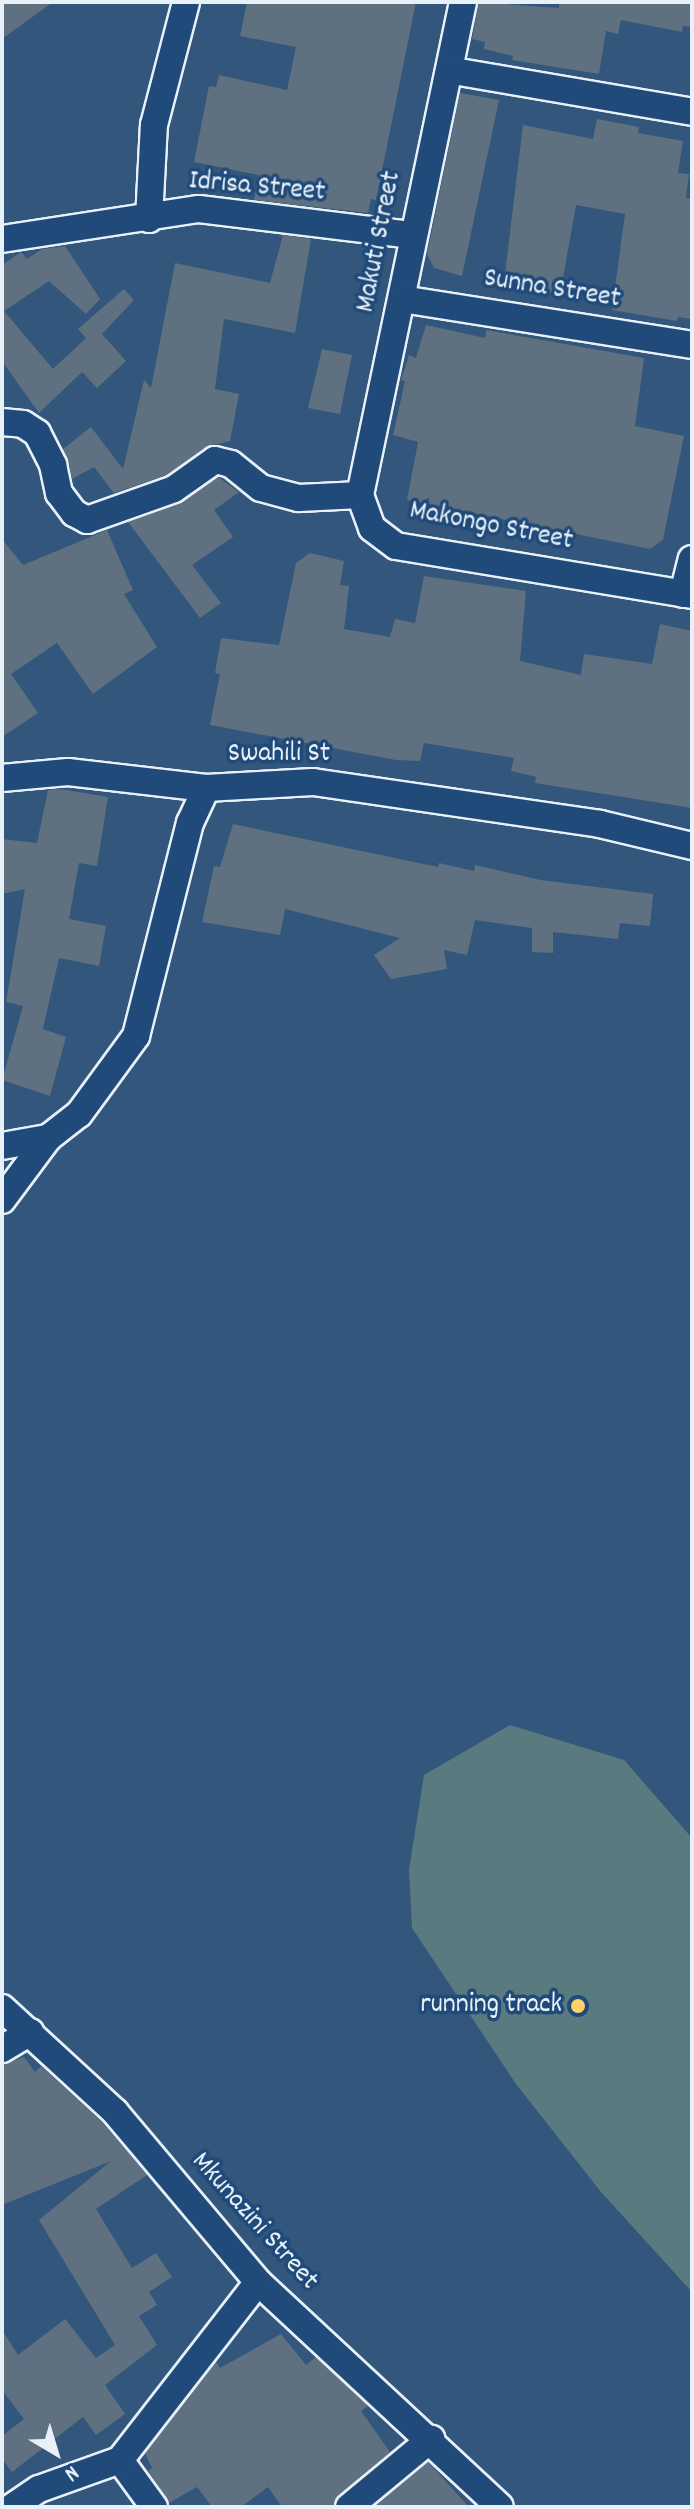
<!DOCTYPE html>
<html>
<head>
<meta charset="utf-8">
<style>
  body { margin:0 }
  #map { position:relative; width:694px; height:2509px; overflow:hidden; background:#32567c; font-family:Dekko,sans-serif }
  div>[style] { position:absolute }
  .green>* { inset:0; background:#597b80 }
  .building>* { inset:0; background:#5f7180 }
  .roads { filter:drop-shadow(2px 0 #e8f1f8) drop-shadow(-2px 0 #e8f1f8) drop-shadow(0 2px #e8f1f8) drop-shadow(0 -2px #e8f1f8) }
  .street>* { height:26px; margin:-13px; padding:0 13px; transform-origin:13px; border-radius:13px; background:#1f4a7a }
  .dots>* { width:22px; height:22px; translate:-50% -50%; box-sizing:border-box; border:4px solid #1f4a7a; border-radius:50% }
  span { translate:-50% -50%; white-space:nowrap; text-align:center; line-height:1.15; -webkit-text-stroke:7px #1f4a7a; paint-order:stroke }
  .street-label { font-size:28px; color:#e8f1f8 }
  .poi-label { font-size:28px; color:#e8f1f8 }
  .right { translate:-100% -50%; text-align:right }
  .frame { position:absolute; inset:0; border:4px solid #e8f1f8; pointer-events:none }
  .north { position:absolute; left:16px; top:2413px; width:80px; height:80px; -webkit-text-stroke:6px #1f4a7a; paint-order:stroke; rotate:142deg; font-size:22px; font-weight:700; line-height:32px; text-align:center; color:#e8f1f8 }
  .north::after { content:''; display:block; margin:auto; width:28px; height:36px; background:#e8f1f8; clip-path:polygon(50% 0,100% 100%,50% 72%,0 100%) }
</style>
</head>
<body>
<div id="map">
  <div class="green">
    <i style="clip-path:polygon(510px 1725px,624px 1760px,692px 1838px,692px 2292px,601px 2192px,516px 2084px,412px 1928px,409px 1870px,424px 1775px)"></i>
  </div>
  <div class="building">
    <i style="clip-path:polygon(2px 2px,53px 2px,2px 39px)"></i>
    <i style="clip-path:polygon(247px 2px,416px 2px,376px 200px,371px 199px,368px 213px,254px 200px,259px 175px,194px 162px,209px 86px,216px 87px,219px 75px,287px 90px,296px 47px,240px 36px)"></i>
    <i style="clip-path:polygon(479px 2px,559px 8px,559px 2px,692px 2px,692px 27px,683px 26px,682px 32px,621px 20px,618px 34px,606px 31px,599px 74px,512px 60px,513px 56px,484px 49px,485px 42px,472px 39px)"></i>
    <i style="clip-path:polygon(460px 93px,499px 100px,462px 276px,434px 268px,427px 254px)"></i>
    <i style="clip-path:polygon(597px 119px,639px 127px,638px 133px,683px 141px,678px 173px,689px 174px,686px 198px,692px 199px,692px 319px,678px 317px,677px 321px,612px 310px,625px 214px,576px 205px,560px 295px,504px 282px,523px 125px,593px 139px)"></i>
    <i style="clip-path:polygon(283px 235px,311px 239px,295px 333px,224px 319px,215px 389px,239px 394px,230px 441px,206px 447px,167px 475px,114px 493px,94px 467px,72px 479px,63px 449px,91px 427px,123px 469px,144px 380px,151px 388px,175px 263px,270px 283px)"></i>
    <i style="clip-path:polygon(65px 246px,100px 299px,86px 314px,49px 281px,4px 311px,53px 369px,86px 338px,78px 329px,124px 289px,134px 300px,102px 334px,126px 361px,97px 388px,82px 372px,39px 413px,2px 361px,2px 265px,21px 252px,27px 259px,42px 249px)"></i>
    <i style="clip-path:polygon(426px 325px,485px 338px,486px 330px,644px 358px,635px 426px,684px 436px,663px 540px,650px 549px,407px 500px,418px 442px,393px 435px,405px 381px,401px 380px,409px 355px,416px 358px)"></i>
    <i style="clip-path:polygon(322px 349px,352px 355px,340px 414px,308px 408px)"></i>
    <i style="clip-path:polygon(218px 477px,239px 492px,214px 510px,233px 537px,192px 565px,221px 603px,200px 618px,128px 522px,179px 504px)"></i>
    <i style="clip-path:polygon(107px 530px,133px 590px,124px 594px,157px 647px,93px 694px,57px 643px,11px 674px,38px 713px,2px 737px,2px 539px,23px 565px)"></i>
    <i style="clip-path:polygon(310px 553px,344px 561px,340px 585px,349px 586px,344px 629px,390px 637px,395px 619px,415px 623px,424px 576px,526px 591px,520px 661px,581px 675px,584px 654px,652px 664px,660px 624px,692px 631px,692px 808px,535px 783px,536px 777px,511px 771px,514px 758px,424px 743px,420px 761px,396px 760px,210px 725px,220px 674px,215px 673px,221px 638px,279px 645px,296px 563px)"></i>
    <i style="clip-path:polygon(60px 789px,108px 797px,97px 866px,79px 863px,69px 919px,106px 926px,99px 966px,59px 958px,43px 1029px,66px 1037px,50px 1096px,2px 1080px,23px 1006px,6px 1002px,25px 889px,2px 894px,2px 839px,37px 843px,48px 790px)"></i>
    <i style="clip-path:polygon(233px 824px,438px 867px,439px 863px,474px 871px,475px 865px,540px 880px,653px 894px,650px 926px,620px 923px,618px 939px,553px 932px,553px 953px,532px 952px,532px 928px,475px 920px,467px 955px,444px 950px,447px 969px,391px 979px,374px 955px,400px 938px,285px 909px,280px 935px,202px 922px,214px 866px,220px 867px)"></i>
    <i style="clip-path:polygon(24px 2057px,35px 2072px,41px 2066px,103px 2123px,147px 2175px,96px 2209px,132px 2268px,156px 2253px,172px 2277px,149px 2292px,157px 2305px,139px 2316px,157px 2345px,105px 2385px,125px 2414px,96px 2435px,83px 2417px,12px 2472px,2px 2459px,2px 2436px,24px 2419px,2px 2390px,2px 2330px,18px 2355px,65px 2319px,96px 2358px,115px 2345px,39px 2220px,111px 2161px,2px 2205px,2px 2065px)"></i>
    <i style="clip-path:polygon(281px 2334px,306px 2365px,316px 2357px,368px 2406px,361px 2411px,390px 2452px,339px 2495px,333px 2507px,282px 2507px,268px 2487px,241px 2507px,212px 2507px,197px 2487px,169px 2503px,148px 2471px,152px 2468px,145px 2453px,216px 2362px,220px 2368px)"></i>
    <i style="clip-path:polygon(428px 2462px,469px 2507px,374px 2507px)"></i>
  </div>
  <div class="roads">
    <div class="street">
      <i style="left:463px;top:2px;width:504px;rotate:101.8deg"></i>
      <i style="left:360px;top:495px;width:35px;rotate:70deg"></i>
      <i style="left:372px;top:528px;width:30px;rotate:37deg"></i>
      <i style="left:396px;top:546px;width:300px;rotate:9.4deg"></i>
      <i style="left:453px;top:71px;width:242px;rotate:9.7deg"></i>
      <i style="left:149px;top:219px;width:94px;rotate:-87deg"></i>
      <i style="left:154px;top:125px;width:127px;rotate:-75.4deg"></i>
      <i style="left:2px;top:239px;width:199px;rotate:-8.7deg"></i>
      <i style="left:199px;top:209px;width:215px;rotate:7deg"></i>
      <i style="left:402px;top:299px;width:294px;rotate:9deg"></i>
      <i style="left:2px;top:422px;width:21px;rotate:5deg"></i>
      <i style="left:23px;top:424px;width:17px;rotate:33deg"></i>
      <i style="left:37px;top:433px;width:36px;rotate:63deg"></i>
      <i style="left:53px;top:465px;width:29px;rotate:78deg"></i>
      <i style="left:59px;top:493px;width:25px;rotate:53deg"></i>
      <i style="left:74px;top:513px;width:15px;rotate:28deg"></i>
      <i style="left:87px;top:520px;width:92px;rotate:-19.6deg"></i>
      <i style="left:174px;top:489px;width:50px;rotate:-35.3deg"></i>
      <i style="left:215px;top:460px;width:16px;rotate:14deg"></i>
      <i style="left:231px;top:464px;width:38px;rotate:39deg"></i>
      <i style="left:261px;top:488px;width:39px;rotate:15deg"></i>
      <i style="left:299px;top:498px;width:61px;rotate:-2.8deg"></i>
      <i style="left:683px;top:594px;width:36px;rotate:-76deg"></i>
      <i style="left:2px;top:778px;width:66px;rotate:-5.2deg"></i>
      <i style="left:68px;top:772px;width:139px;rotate:6.6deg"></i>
      <i style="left:2px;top:1146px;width:47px;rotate:-9.9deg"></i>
      <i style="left:48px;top:1138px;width:39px;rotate:-38deg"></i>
      <i style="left:79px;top:1114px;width:97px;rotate:-53.8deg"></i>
      <i style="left:136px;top:1036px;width:220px;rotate:-75.8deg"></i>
      <i style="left:190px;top:823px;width:38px;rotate:-65deg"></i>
      <i style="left:206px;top:788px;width:107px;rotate:-3.2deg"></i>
      <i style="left:313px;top:782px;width:290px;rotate:8.3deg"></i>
      <i style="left:600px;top:824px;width:95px;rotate:13.4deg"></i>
      <i style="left:2px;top:1200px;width:77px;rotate:-53.4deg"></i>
      <i style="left:2px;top:2008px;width:154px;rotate:42.6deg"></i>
      <i style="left:115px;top:2112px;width:222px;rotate:49.9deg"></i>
      <i style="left:258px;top:2282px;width:330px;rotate:42.9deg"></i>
      <i style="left:2px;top:2049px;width:33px;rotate:-31deg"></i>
      <i style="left:12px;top:2507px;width:32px;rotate:-34deg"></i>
      <i style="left:39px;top:2489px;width:86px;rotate:-19.7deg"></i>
      <i style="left:154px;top:2507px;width:58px;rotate:-125.9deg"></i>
      <i style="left:120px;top:2460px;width:225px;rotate:-52.2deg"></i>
      <i style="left:349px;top:2507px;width:107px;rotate:-39.7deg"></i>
    </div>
  </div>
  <div class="dots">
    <i style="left:578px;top:2006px;background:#ffd166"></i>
  </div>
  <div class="street-label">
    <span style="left:257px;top:188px;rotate:5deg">Idrisa Street</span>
    <span style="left:380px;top:242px;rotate:-79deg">Makuti Street</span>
    <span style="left:552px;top:290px;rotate:9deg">Sunna Street</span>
    <span style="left:491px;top:527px;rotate:11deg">Makongo Street</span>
    <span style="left:279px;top:755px">Swahili St</span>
    <span style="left:254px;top:2222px;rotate:48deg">Mkunazini Street</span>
  </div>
  <div class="poi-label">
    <span class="right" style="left:562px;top:2006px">running track</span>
  </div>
  <div class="frame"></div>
  <div class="north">N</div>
</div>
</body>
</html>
